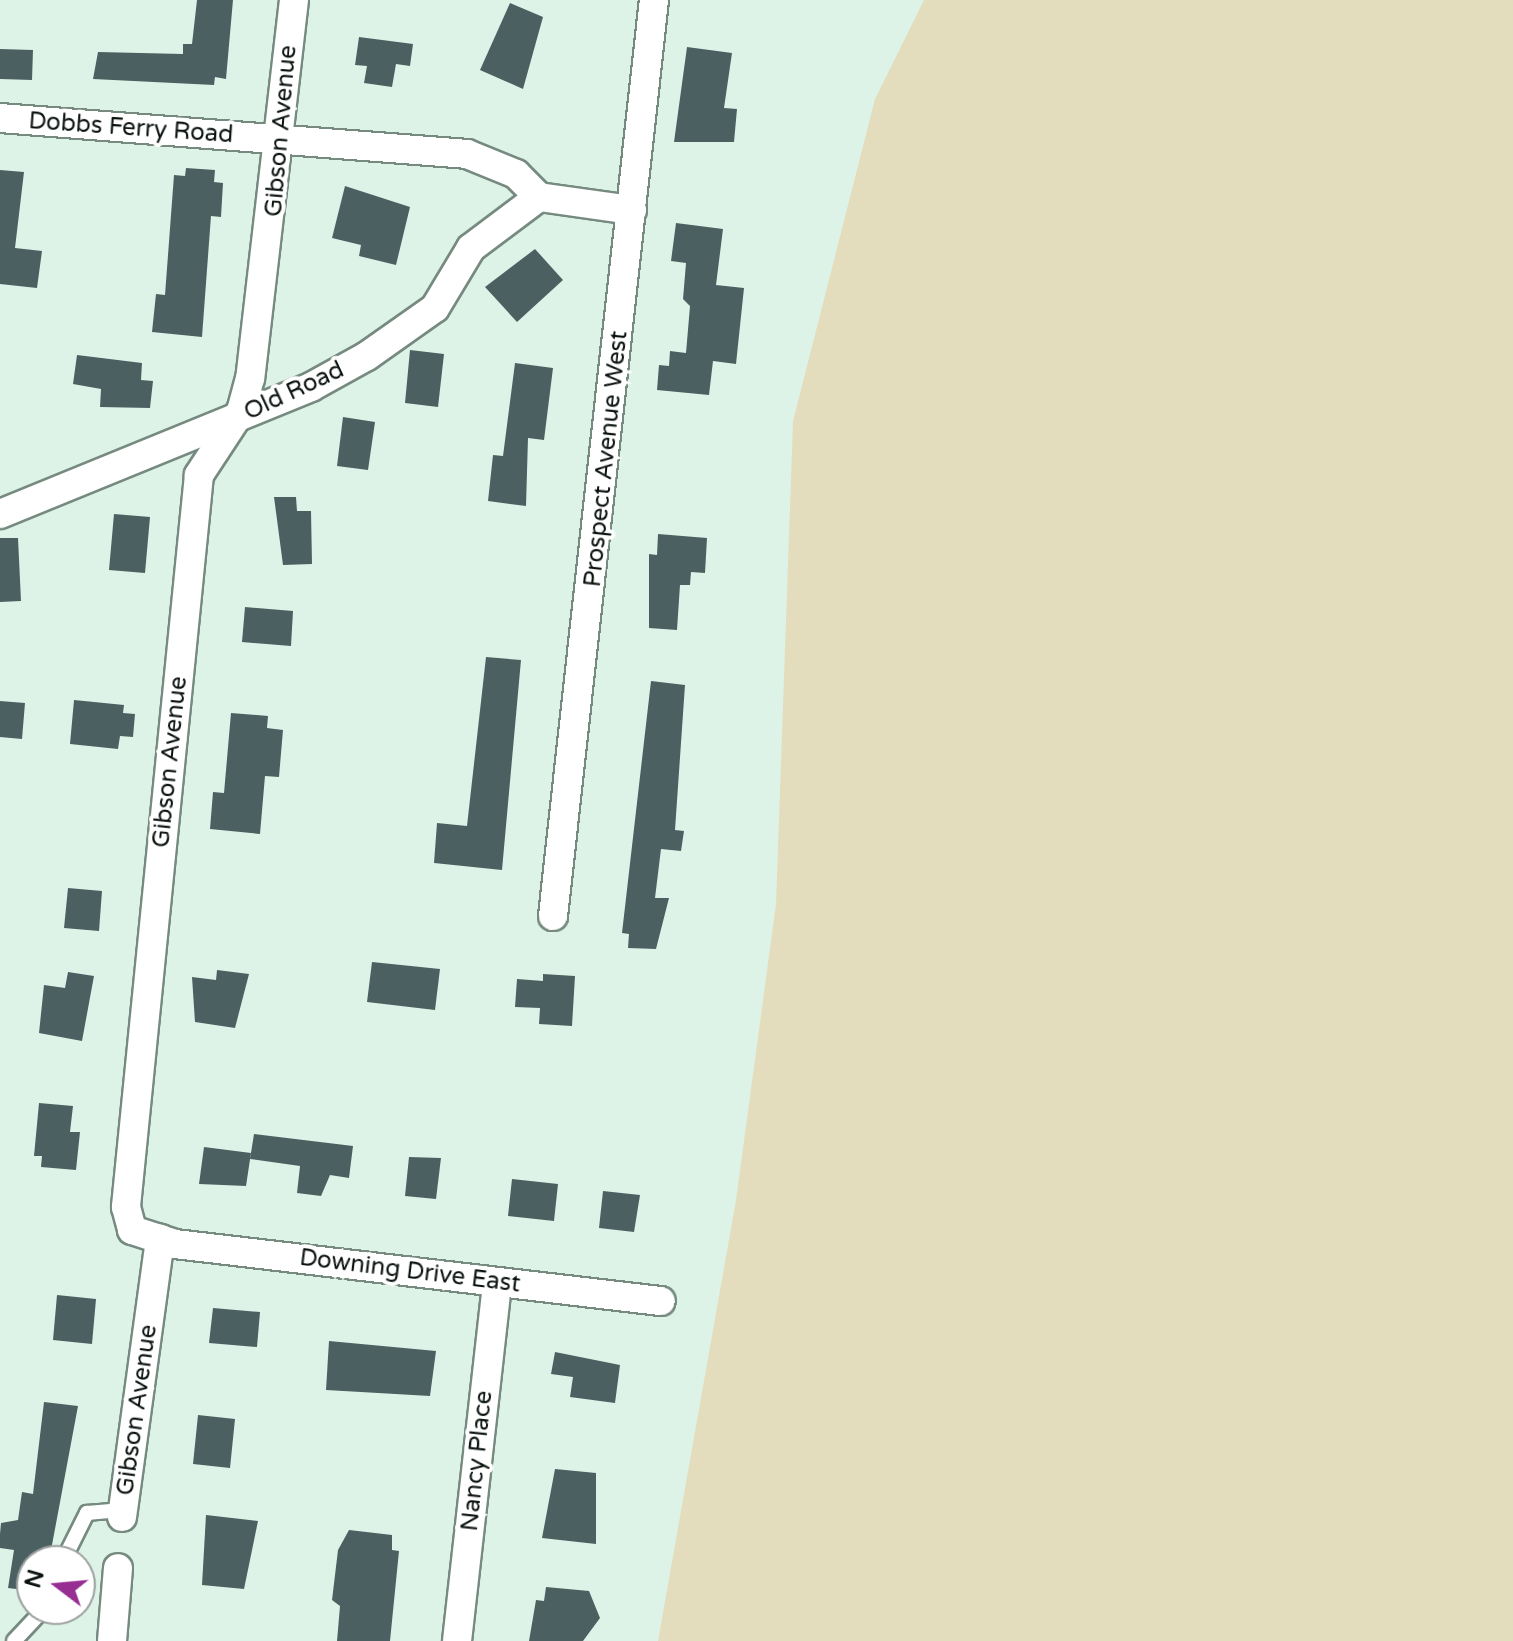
<!DOCTYPE html>
<html>
<head>
<meta charset="utf-8">
<style>
  body { margin:0 }
  #map { position:relative; width:1513px; height:1641px; overflow:hidden; background:#def3e8; font-family:"Varela Round",sans-serif }
  div>[style] { position:absolute }
  .green>* { inset:0; background:#e3ddbd }
  .building>* { inset:0; background:#4b6161 }
  .roads { filter:drop-shadow(2px 0 #768a80) drop-shadow(-2px 0 #768a80) drop-shadow(0 2px #768a80) drop-shadow(0 -2px #768a80) }
  .lane>* { height:14px; margin:-7px; padding:0 7px; transform-origin:7px; border-radius:7px; background:#fff }
  .street>* { height:28px; margin:-14px; padding:0 14px; transform-origin:14px; border-radius:14px; background:#fff }
  span { translate:-50% -50%; white-space:nowrap; text-align:center; line-height:1.15; -webkit-text-stroke:8px #fff; paint-order:stroke }
  .street-label { font-size:24px; color:#0b130f }
  .north { position:absolute; left:16px; top:1545px; width:80px; height:80px; box-sizing:border-box; background:#fff; border:2px solid #9da19f; border-radius:50%; rotate:286deg; font-size:22px; font-weight:700; line-height:32px; text-align:center; color:#0b130f }
  .north::after { content:''; display:block; margin:auto; width:28px; height:36px; background:#972e91; clip-path:polygon(50% 0,100% 100%,50% 72%,0 100%) }
</style>
</head>
<body>
<div id="map">
  <div class="green">
    <i style="clip-path:polygon(924px 0,1513px 0,1513px 1641px,658px 1641px,736px 1200px,776px 904px,793px 421px,875px 99px)"></i>
  </div>
  <div class="building">
    <i style="clip-path:polygon(197px 0,233px 0,226px 79px,215px 77px,214px 85px,93px 79px,98px 52px,183px 54px,183px 44px,192px 44px)"></i>
    <i style="clip-path:polygon(510px 3px,543px 17px,523px 89px,480px 70px)"></i>
    <i style="clip-path:polygon(359px 37px,413px 44px,410px 66px,396px 64px,392px 87px,364px 83px,367px 66px,355px 65px)"></i>
    <i style="clip-path:polygon(687px 47px,732px 53px,724px 108px,737px 109px,734px 142px,674px 142px)"></i>
    <i style="clip-path:polygon(0 49px,33px 50px,32px 80px,0 79px)"></i>
    <i style="clip-path:polygon(186px 168px,215px 170px,214px 182px,223px 183px,221px 217px,211px 216px,202px 337px,152px 332px,156px 294px,165px 295px,174px 175px,185px 176px)"></i>
    <i style="clip-path:polygon(0 170px,24px 172px,15px 248px,42px 251px,37px 288px,0 284px)"></i>
    <i style="clip-path:polygon(345px 186px,410px 207px,396px 265px,359px 256px,361px 245px,332px 238px)"></i>
    <i style="clip-path:polygon(676px 223px,723px 229px,716px 285px,744px 288px,736px 364px,713px 361px,709px 395px,657px 390px,659px 365px,669px 366px,670px 351px,686px 353px,690px 306px,683px 299px,686px 263px,671px 261px)"></i>
    <i style="clip-path:polygon(535px 249px,563px 280px,517px 322px,485px 287px)"></i>
    <i style="clip-path:polygon(410px 350px,444px 354px,438px 407px,405px 403px)"></i>
    <i style="clip-path:polygon(77px 355px,142px 363px,141px 380px,153px 381px,150px 408px,100px 407px,101px 389px,73px 384px)"></i>
    <i style="clip-path:polygon(515px 363px,553px 368px,544px 440px,528px 438px,526px 506px,488px 501px,493px 455px,503px 456px)"></i>
    <i style="clip-path:polygon(343px 417px,375px 422px,368px 470px,337px 466px)"></i>
    <i style="clip-path:polygon(274px 497px,296px 497px,297px 511px,311px 511px,312px 564px,283px 565px)"></i>
    <i style="clip-path:polygon(114px 514px,150px 517px,145px 573px,109px 570px)"></i>
    <i style="clip-path:polygon(658px 534px,707px 538px,705px 573px,691px 572px,690px 585px,680px 585px,677px 630px,649px 628px,649px 554px,657px 555px)"></i>
    <i style="clip-path:polygon(0 538px,18px 538px,21px 601px,0 602px)"></i>
    <i style="clip-path:polygon(245px 607px,293px 611px,291px 646px,242px 642px)"></i>
    <i style="clip-path:polygon(486px 657px,521px 660px,502px 870px,434px 863px,437px 823px,467px 826px)"></i>
    <i style="clip-path:polygon(651px 681px,685px 685px,675px 830px,684px 831px,681px 851px,661px 849px,655px 898px,669px 898px,656px 949px,628px 948px,629px 934px,622px 933px)"></i>
    <i style="clip-path:polygon(74px 700px,124px 705px,123px 713px,135px 714px,133px 737px,120px 736px,118px 749px,70px 744px)"></i>
    <i style="clip-path:polygon(0 701px,25px 703px,22px 739px,0 737px)"></i>
    <i style="clip-path:polygon(231px 713px,268px 716px,267px 728px,283px 730px,279px 777px,265px 776px,260px 834px,210px 829px,213px 792px,224px 793px)"></i>
    <i style="clip-path:polygon(68px 888px,102px 891px,99px 931px,64px 928px)"></i>
    <i style="clip-path:polygon(372px 962px,440px 969px,435px 1010px,367px 1002px)"></i>
    <i style="clip-path:polygon(217px 970px,249px 974px,235px 1028px,195px 1022px,192px 977px,216px 980px)"></i>
    <i style="clip-path:polygon(68px 972px,94px 976px,82px 1041px,39px 1033px,44px 985px,65px 988px)"></i>
    <i style="clip-path:polygon(543px 974px,575px 976px,572px 1026px,539px 1024px,540px 1008px,515px 1007px,517px 979px,543px 981px)"></i>
    <i style="clip-path:polygon(39px 1103px,73px 1106px,70px 1132px,80px 1132px,76px 1170px,41px 1167px,42px 1156px,34px 1156px)"></i>
    <i style="clip-path:polygon(254px 1134px,353px 1146px,349px 1178px,330px 1175px,321px 1196px,297px 1193px,300px 1166px,250px 1159px)"></i>
    <i style="clip-path:polygon(204px 1147px,251px 1153px,246px 1186px,199px 1184px)"></i>
    <i style="clip-path:polygon(409px 1157px,441px 1158px,436px 1199px,405px 1196px)"></i>
    <i style="clip-path:polygon(512px 1179px,558px 1184px,554px 1221px,508px 1216px)"></i>
    <i style="clip-path:polygon(603px 1191px,640px 1195px,634px 1232px,599px 1228px)"></i>
    <i style="clip-path:polygon(57px 1295px,96px 1299px,92px 1344px,53px 1340px)"></i>
    <i style="clip-path:polygon(213px 1308px,260px 1312px,257px 1347px,209px 1343px)"></i>
    <i style="clip-path:polygon(329px 1341px,436px 1351px,430px 1396px,326px 1390px)"></i>
    <i style="clip-path:polygon(555px 1352px,620px 1365px,615px 1403px,570px 1397px,573px 1377px,551px 1374px)"></i>
    <i style="clip-path:polygon(44px 1402px,78px 1406px,49px 1561px,32px 1561px,32px 1591px,8px 1588px,14px 1550px,0 1548px,0 1534px,1px 1523px,18px 1520px,22px 1492px,33px 1494px)"></i>
    <i style="clip-path:polygon(198px 1415px,235px 1419px,230px 1468px,193px 1464px)"></i>
    <i style="clip-path:polygon(555px 1469px,596px 1473px,596px 1544px,542px 1538px)"></i>
    <i style="clip-path:polygon(206px 1515px,258px 1521px,244px 1589px,202px 1585px)"></i>
    <i style="clip-path:polygon(349px 1530px,392px 1535px,392px 1550px,399px 1551px,390px 1641px,337px 1641px,340px 1606px,332px 1600px,338px 1550px)"></i>
    <i style="clip-path:polygon(546px 1587px,589px 1591px,600px 1618px,583px 1641px,529px 1641px,536px 1600px,544px 1601px)"></i>
  </div>
  <div class="roads">
    <div class="lane">
      <i style="left:63px;top:1561px;width:54px;rotate:-63.4deg"></i>
      <i style="left:87px;top:1513px;width:36px;rotate:-5deg"></i>
      <i style="left:14px;top:1641px;width:44px;rotate:-46.8deg"></i>
    </div>
    <div class="street">
      <i style="left:294px;top:0;width:381px;rotate:96.6deg"></i>
      <i style="left:250px;top:378px;width:34px;rotate:105deg"></i>
      <i style="left:241px;top:411px;width:77px;rotate:123.3deg"></i>
      <i style="left:199px;top:475px;width:736px;rotate:95.7deg"></i>
      <i style="left:126px;top:1207px;width:24px;rotate:75deg"></i>
      <i style="left:132px;top:1230px;width:45px;rotate:18deg"></i>
      <i style="left:175px;top:1244px;width:489px;rotate:6.7deg"></i>
      <i style="left:0;top:118px;width:468px;rotate:4.4deg"></i>
      <i style="left:467px;top:154px;width:53px;rotate:22.2deg"></i>
      <i style="left:516px;top:174px;width:33px;rotate:45deg"></i>
      <i style="left:539px;top:197px;width:94px;rotate:8deg"></i>
      <i style="left:0;top:514px;width:336px;rotate:-22.2deg"></i>
      <i style="left:311px;top:387px;width:64px;rotate:-29deg"></i>
      <i style="left:367px;top:356px;width:83px;rotate:-35.2deg"></i>
      <i style="left:435px;top:308px;width:70px;rotate:-59deg"></i>
      <i style="left:471px;top:248px;width:85px;rotate:-36.9deg"></i>
      <i style="left:553px;top:916px;width:922px;rotate:-83.71deg"></i>
      <i style="left:122px;top:1517px;width:281px;rotate:-82.2deg"></i>
      <i style="left:112px;top:1641px;width:73px;rotate:-85.3deg"></i>
      <i style="left:457px;top:1641px;width:361px;rotate:-83.6deg"></i>
    </div>
  </div>
  <div class="street-label">
    <span style="left:131px;top:128px;rotate:4deg">Dobbs Ferry Road</span>
    <span style="left:281px;top:131px;rotate:-85deg">Gibson Avenue</span>
    <span style="left:294px;top:391px;rotate:-25deg">Old Road</span>
    <span style="left:606px;top:459px;rotate:-84deg">Prospect Avenue West</span>
    <span style="left:170px;top:762px;rotate:-84deg">Gibson Avenue</span>
    <span style="left:410px;top:1271px;rotate:7deg">Downing Drive East</span>
    <span style="left:137px;top:1410px;rotate:-82deg">Gibson Avenue</span>
    <span style="left:477px;top:1461px;rotate:-84deg">Nancy Place</span>
  </div>
  <div class="north">N</div>
</div>
</body>
</html>
